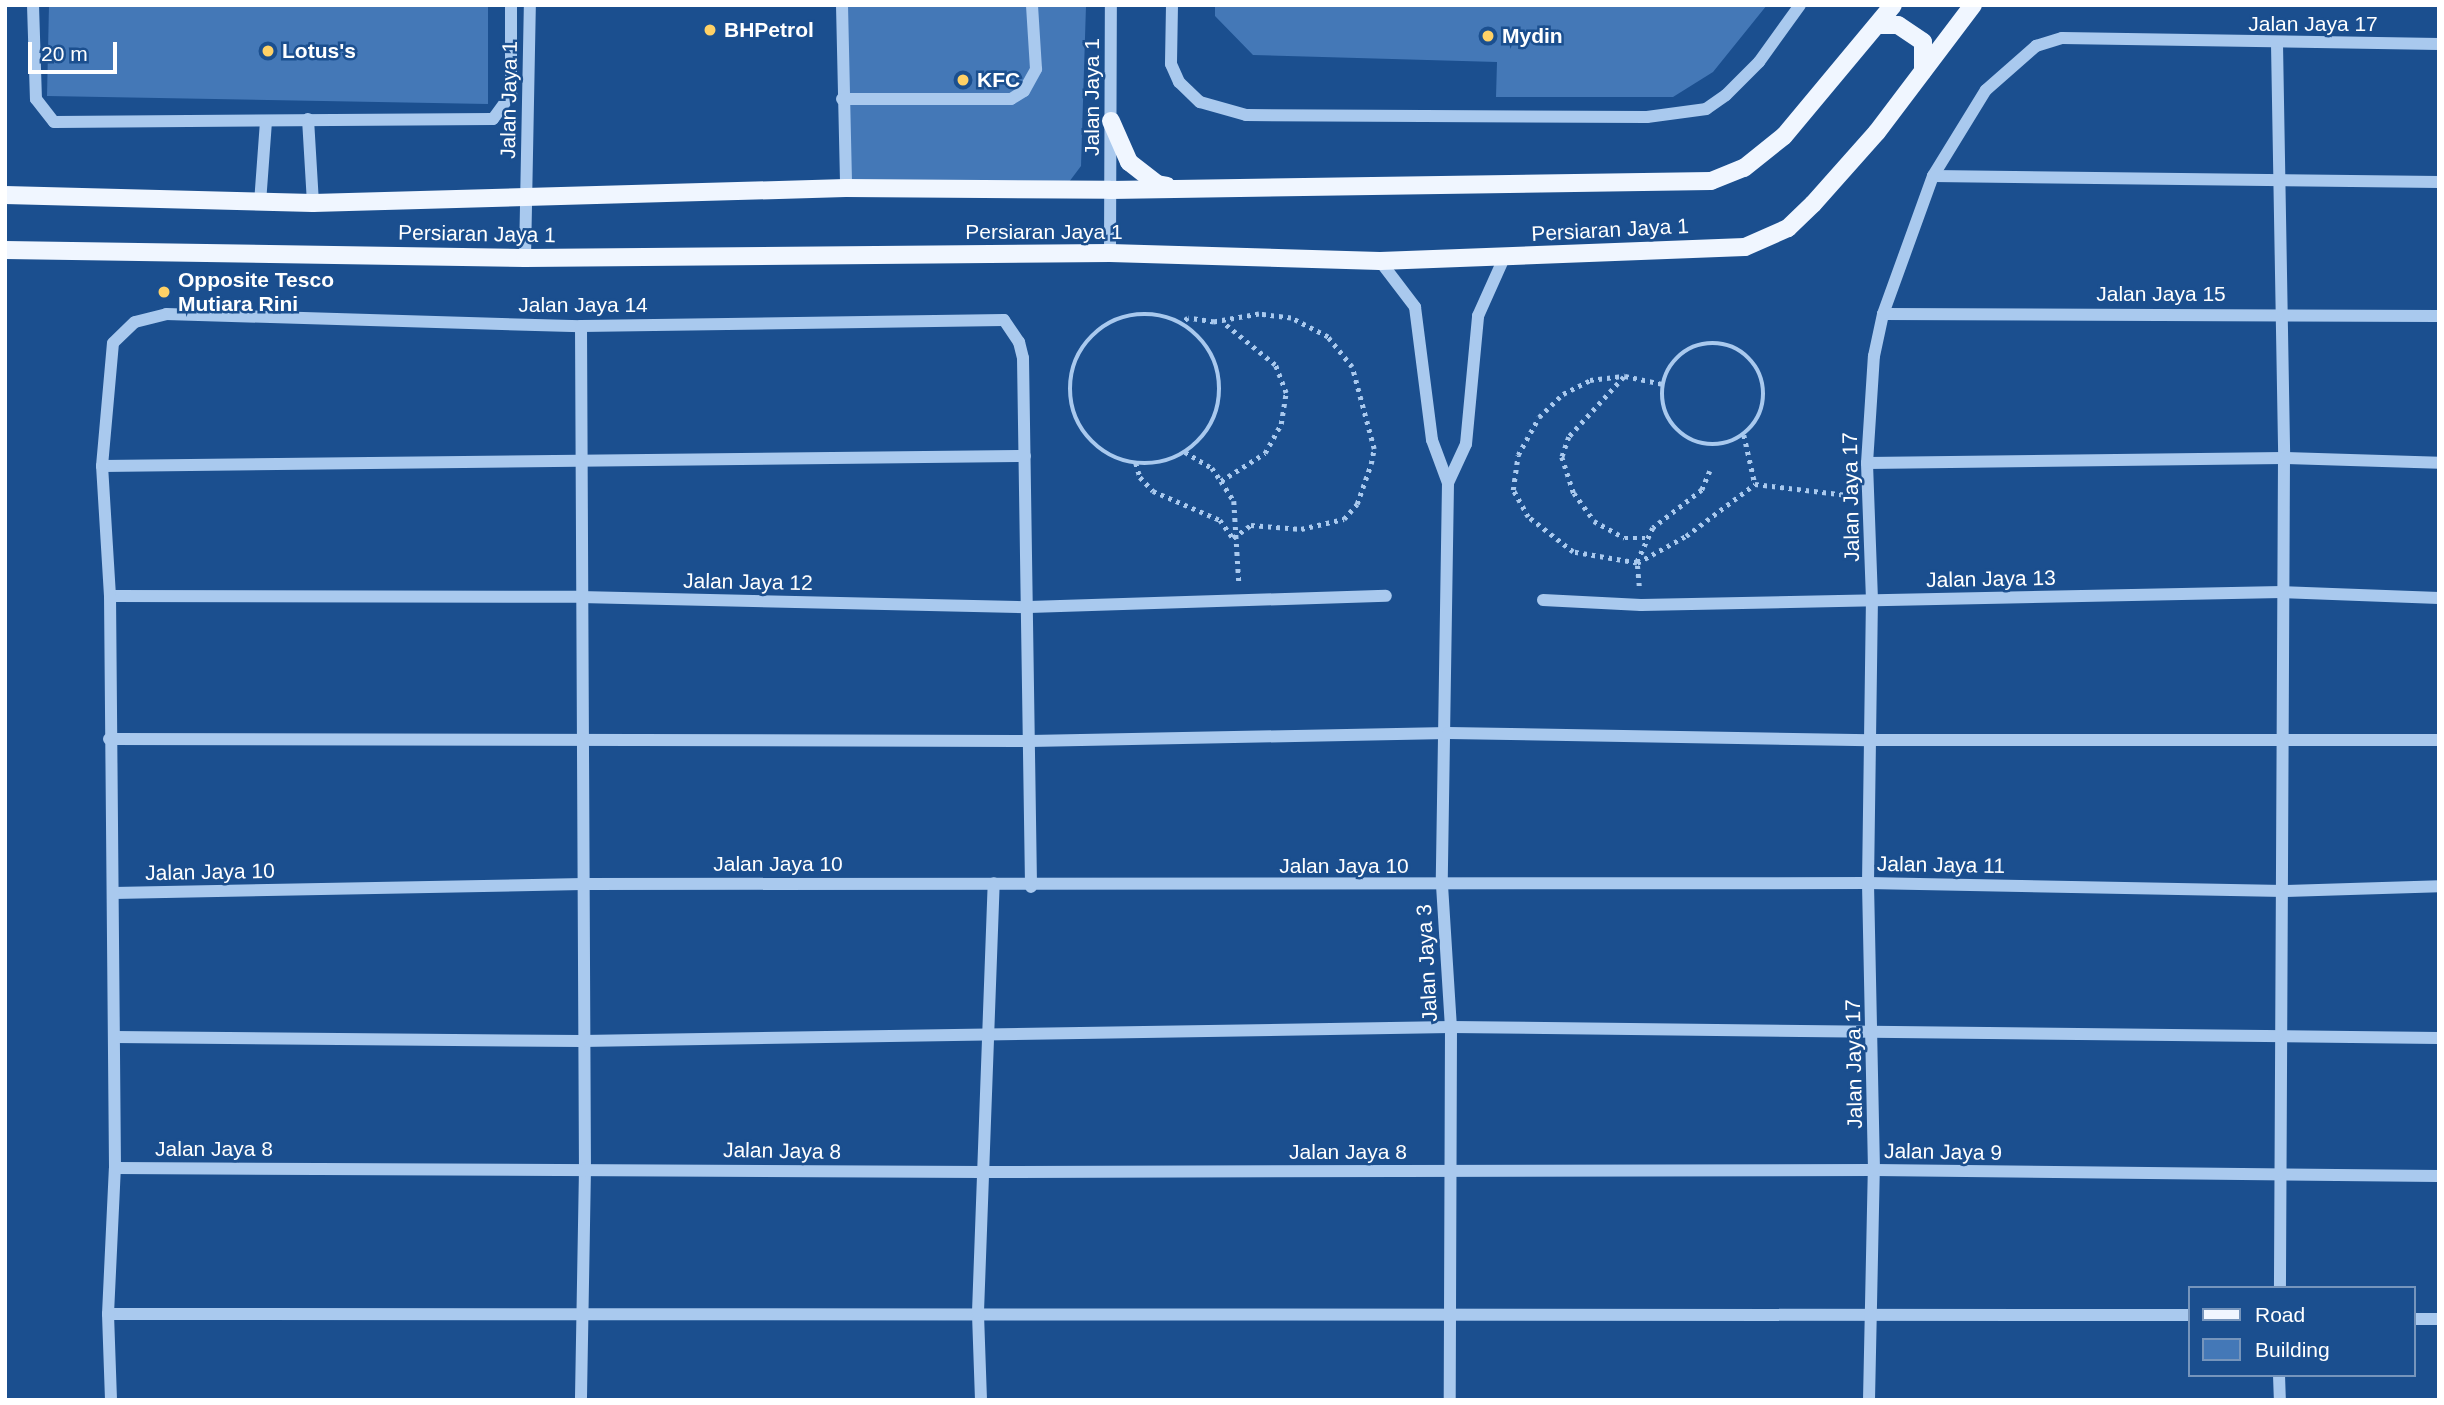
<!DOCTYPE html>
<html>
<head>
<meta charset="utf-8">
<style>
  body { margin:0 }
  #map { position:relative; width:2444px; height:1405px; overflow:hidden; background:#1b4f8f; font-family:Helvetica,sans-serif }
  div>[style] { position:absolute }
  .building>* { inset:0; background:#4478b7 }
  .path>* { height:4.5px; margin-top:-2.25px; transform-origin:0; background:repeating-linear-gradient(90deg,#a9c9ee 0 3.5px,transparent 0 8.5px) }
  .path>.ring { margin:-2.25px; padding:0; box-sizing:content-box; background:none; border:4.5px solid #a9c9ee; border-radius:50% }
  .minor>* { height:12px; margin:-6px; padding:0 6px; transform-origin:6px; border-radius:6px; background:#a9c9ee }
  .major>* { height:18px; margin:-9px; padding:0 9px; transform-origin:9px; border-radius:9px; background:#f0f6ff }
  .dots>* { width:19px; height:19px; translate:-50% -50%; box-sizing:border-box; border:4px solid #1b4f8f; border-radius:50% }
  span { translate:-50% -50%; white-space:nowrap; text-align:center; line-height:1.15; -webkit-text-stroke:5px #1b4f8f; paint-order:stroke }
  .street-label { font-size:21px; color:#fff }
  .poi-label { font-size:21px; color:#fff; font-weight:700 }
  .left { translate:0 -50%; text-align:left }
  .frame { position:absolute; inset:0; border:7px solid #fff; pointer-events:none }
  .legend { position:absolute; left:2188px; top:1286px; width:228px; height:91px; box-sizing:border-box; background:#1b4f8f; border:2px solid #7695bc; margin:0; padding:9px 12px; list-style:none; font-size:21px; color:#fff }
  .legend li { display:flex; align-items:center; gap:14px; height:35px }
  .legend b { width:35px; border:2px solid #7695bc }
  .scale { position:absolute; left:28px; top:42px; width:89px; height:32px; box-sizing:border-box; border:4px solid #fff; border-top:0; padding-left:9px; font-size:21px; line-height:24px; white-space:nowrap; color:#fff; -webkit-text-stroke:5px #1b4f8f; paint-order:stroke }
</style>
</head>
<body>
<div id="map">
  <div class="building">
    <i style="clip-path:polygon(49px 5px,488px 5px,488px 104px,47px 96px)"></i>
    <i style="clip-path:polygon(843px 5px,1086px 5px,1081px 166px,1066px 186px,842px 188px)"></i>
    <i style="clip-path:polygon(1215px 5px,1767px 5px,1713px 72px,1673px 97px,1496px 97px,1497px 62px,1253px 55px,1215px 16px)"></i>
  </div>
  <div class="path">
    <i class="ring" style="left:1070px;top:314px;width:145.5px;height:145.5px"></i>
    <i class="ring" style="left:1662px;top:343px;width:97.5px;height:97.5px"></i>
    <i style="left:1624px;top:377px;width:81px;rotate:132.5deg"></i>
    <i style="left:1569px;top:437px;width:21px;rotate:109deg"></i>
    <i style="left:1562px;top:457px;width:38px;rotate:72deg"></i>
    <i style="left:1574px;top:493px;width:34px;rotate:54deg"></i>
    <i style="left:1594px;top:521px;width:35px;rotate:29deg"></i>
    <i style="left:1625px;top:538px;width:21px"></i>
    <i style="left:1744px;top:435px;width:50px;rotate:77.3deg"></i>
    <i style="left:1185px;top:452px;width:31px;rotate:31deg"></i>
    <i style="left:1212px;top:468px;width:16px;rotate:55deg"></i>
    <i style="left:1221px;top:481px;width:52px;rotate:-32.5deg"></i>
    <i style="left:1265px;top:453px;width:33px;rotate:-61deg"></i>
    <i style="left:1281px;top:424px;width:31px;rotate:-81deg"></i>
    <i style="left:1286px;top:393px;width:30px;rotate:-111deg"></i>
    <i style="left:1275px;top:365px;width:68px;rotate:-140.9deg"></i>
    <i style="left:1136px;top:463px;width:15px;rotate:74deg"></i>
    <i style="left:1140px;top:477px;width:19px;rotate:47deg"></i>
    <i style="left:1153px;top:491px;width:73px;rotate:23.4deg"></i>
    <i style="left:1220px;top:520px;width:22px;rotate:54deg"></i>
    <i style="left:1233px;top:538px;width:22px;rotate:-36deg"></i>
    <i style="left:1251px;top:525px;width:50px;rotate:4.6deg"></i>
    <i style="left:1301px;top:529px;width:44px;rotate:-13.1deg"></i>
    <i style="left:1344px;top:519px;width:20px;rotate:-49deg"></i>
    <i style="left:1357px;top:504px;width:42px;rotate:-70.7deg"></i>
    <i style="left:1371px;top:464px;width:15px;rotate:-79deg"></i>
    <i style="left:1374px;top:449px;width:85px;rotate:-105deg"></i>
    <i style="left:1352px;top:367px;width:38px;rotate:-129deg"></i>
    <i style="left:1328px;top:337px;width:42px;rotate:-152.8deg"></i>
    <i style="left:1291px;top:318px;width:32px;rotate:-173deg"></i>
    <i style="left:1259px;top:314px;width:46px;rotate:169.9deg"></i>
    <i style="left:1214px;top:322px;width:26px;rotate:-171deg"></i>
    <i style="left:1188px;top:318px;width:8px;rotate:140deg"></i>
    <i style="left:1710px;top:471px;width:21px;rotate:113deg"></i>
    <i style="left:1702px;top:490px;width:62px;rotate:142.2deg"></i>
    <i style="left:1653px;top:528px;width:38px;rotate:115deg"></i>
    <i style="left:1637px;top:563px;width:56px;rotate:-28.9deg"></i>
    <i style="left:1686px;top:536px;width:86px;rotate:-37deg"></i>
    <i style="left:1755px;top:484px;width:93px;rotate:6.8deg"></i>
    <i style="left:1221px;top:481px;width:24px;rotate:57deg"></i>
    <i style="left:1234px;top:501px;width:81px;rotate:86.5deg"></i>
    <i style="left:1639px;top:586px;width:23px;rotate:-95deg"></i>
    <i style="left:1637px;top:563px;width:65px;rotate:-170.2deg"></i>
    <i style="left:1573px;top:552px;width:57px;rotate:-142.1deg"></i>
    <i style="left:1528px;top:517px;width:31px;rotate:-119deg"></i>
    <i style="left:1513px;top:490px;width:35px;rotate:-82deg"></i>
    <i style="left:1518px;top:455px;width:43px;rotate:-61.1deg"></i>
    <i style="left:1539px;top:417px;width:33px;rotate:-44deg"></i>
    <i style="left:1563px;top:394px;width:30px;rotate:-27deg"></i>
    <i style="left:1590px;top:380px;width:35px;rotate:-7deg"></i>
    <i style="left:1625px;top:376px;width:38px;rotate:12deg"></i>
  </div>
  <div class="minor">
    <i style="left:33px;top:5px;width:94px;rotate:88.2deg"></i>
    <i style="left:36px;top:99px;width:29px;rotate:52deg"></i>
    <i style="left:54px;top:122px;width:439px;rotate:-0.4deg"></i>
    <i style="left:493px;top:119px;width:31px;rotate:-54deg"></i>
    <i style="left:511px;top:94px;width:89px;rotate:-90deg"></i>
    <i style="left:842px;top:5px;width:183px;rotate:88.7deg"></i>
    <i style="left:1172px;top:5px;width:59px;rotate:91deg"></i>
    <i style="left:1171px;top:64px;width:20px;rotate:66deg"></i>
    <i style="left:1179px;top:82px;width:29px;rotate:44deg"></i>
    <i style="left:1200px;top:102px;width:48px;rotate:15.8deg"></i>
    <i style="left:1246px;top:115px;width:401px;rotate:0.3deg"></i>
    <i style="left:1647px;top:117px;width:60px;rotate:-7.7deg"></i>
    <i style="left:1706px;top:109px;width:24px;rotate:-35deg"></i>
    <i style="left:1726px;top:95px;width:47px;rotate:-45deg"></i>
    <i style="left:1759px;top:62px;width:70px;rotate:-54.3deg"></i>
    <i style="left:2277px;top:44px;width:414px;rotate:89deg"></i>
    <i style="left:2284px;top:458px;width:830px;rotate:90.28deg"></i>
    <i style="left:842px;top:99px;width:169px"></i>
    <i style="left:1011px;top:99px;width:15px;rotate:-32deg"></i>
    <i style="left:1024px;top:91px;width:25px;rotate:-61deg"></i>
    <i style="left:1036px;top:69px;width:64px;rotate:-93.6deg"></i>
    <i style="left:308px;top:119px;width:84px;rotate:86.6deg"></i>
    <i style="left:1933px;top:176px;width:506px;rotate:0.68deg"></i>
    <i style="left:260px;top:203px;width:82px;rotate:-85.8deg"></i>
    <i style="left:1110px;top:253px;width:248px;rotate:-89.8deg"></i>
    <i style="left:525px;top:258px;width:253px;rotate:-88.9deg"></i>
    <i style="left:1380px;top:261px;width:58px;rotate:52.7deg"></i>
    <i style="left:1415px;top:307px;width:134px;rotate:82.7deg"></i>
    <i style="left:1432px;top:440px;width:46px;rotate:69.6deg"></i>
    <i style="left:1448px;top:483px;width:402px;rotate:90.9deg"></i>
    <i style="left:1442px;top:885px;width:142px;rotate:86.4deg"></i>
    <i style="left:1451px;top:1027px;width:373px;rotate:90.2deg"></i>
    <i style="left:1883px;top:314px;width:556px;rotate:0.21deg"></i>
    <i style="left:581px;top:326px;width:842px;rotate:89.73deg"></i>
    <i style="left:585px;top:1168px;width:232px;rotate:91deg"></i>
    <i style="left:1867px;top:463px;width:417px;rotate:-0.7deg"></i>
    <i style="left:2284px;top:458px;width:155px;rotate:1.8deg"></i>
    <i style="left:102px;top:466px;width:923px;rotate:-0.62deg"></i>
    <i style="left:1448px;top:483px;width:43px;rotate:-65.2deg"></i>
    <i style="left:1466px;top:444px;width:129px;rotate:-84.6deg"></i>
    <i style="left:1478px;top:316px;width:64px;rotate:-65.9deg"></i>
    <i style="left:110px;top:596px;width:470px;rotate:0.1deg"></i>
    <i style="left:580px;top:597px;width:449px;rotate:1.3deg"></i>
    <i style="left:1029px;top:607px;width:357px;rotate:-1.8deg"></i>
    <i style="left:1543px;top:600px;width:98px;rotate:2.9deg"></i>
    <i style="left:1641px;top:605px;width:641px;rotate:-1.16deg"></i>
    <i style="left:2282px;top:592px;width:157px;rotate:2.2deg"></i>
    <i style="left:109px;top:739px;width:921px;rotate:0.12deg"></i>
    <i style="left:1030px;top:741px;width:418px;rotate:-1.1deg"></i>
    <i style="left:1448px;top:733px;width:422px;rotate:1deg"></i>
    <i style="left:1870px;top:740px;width:569px"></i>
    <i style="left:113px;top:893px;width:470px;rotate:-1.1deg"></i>
    <i style="left:583px;top:884px;width:1285px;rotate:-0.04deg"></i>
    <i style="left:1868px;top:883px;width:416px;rotate:1.1deg"></i>
    <i style="left:2284px;top:891px;width:155px;rotate:-1.8deg"></i>
    <i style="left:114px;top:1037px;width:468px;rotate:0.5deg"></i>
    <i style="left:582px;top:1041px;width:869px;rotate:-0.92deg"></i>
    <i style="left:1451px;top:1027px;width:988px;rotate:0.64deg"></i>
    <i style="left:115px;top:1168px;width:867px;rotate:0.26deg"></i>
    <i style="left:982px;top:1172px;width:892px;rotate:-0.13deg"></i>
    <i style="left:1874px;top:1170px;width:565px;rotate:0.61deg"></i>
    <i style="left:108px;top:1314px;width:2082px;rotate:0.03deg"></i>
    <i style="left:2414px;top:1319px;width:25px"></i>
    <i style="left:2279px;top:1375px;width:25px;rotate:88deg"></i>
    <i style="left:111px;top:1400px;width:86px;rotate:-92deg"></i>
    <i style="left:108px;top:1314px;width:146px;rotate:-87.3deg"></i>
    <i style="left:115px;top:1168px;width:572px;rotate:-90.5deg"></i>
    <i style="left:110px;top:596px;width:130px;rotate:-93.5deg"></i>
    <i style="left:102px;top:466px;width:123px;rotate:-84.9deg"></i>
    <i style="left:113px;top:343px;width:30px;rotate:-44deg"></i>
    <i style="left:135px;top:322px;width:32px;rotate:-14deg"></i>
    <i style="left:166px;top:314px;width:415px;rotate:1.7deg"></i>
    <i style="left:581px;top:326px;width:423px;rotate:-0.8deg"></i>
    <i style="left:1004px;top:320px;width:27px;rotate:56deg"></i>
    <i style="left:1019px;top:342px;width:16px;rotate:76deg"></i>
    <i style="left:1023px;top:358px;width:529px;rotate:89.13deg"></i>
    <i style="left:981px;top:1400px;width:88px;rotate:-92deg"></i>
    <i style="left:978px;top:1312px;width:429px;rotate:-87.9deg"></i>
    <i style="left:1869px;top:1400px;width:230px;rotate:-88.8deg"></i>
    <i style="left:1874px;top:1170px;width:287px;rotate:-91.2deg"></i>
    <i style="left:1868px;top:883px;width:283px;rotate:-89.2deg"></i>
    <i style="left:1872px;top:600px;width:137px;rotate:-92.1deg"></i>
    <i style="left:1867px;top:463px;width:107px;rotate:-86.3deg"></i>
    <i style="left:1874px;top:356px;width:43px;rotate:-77.9deg"></i>
    <i style="left:1883px;top:314px;width:147px;rotate:-70.1deg"></i>
    <i style="left:1933px;top:176px;width:101px;rotate:-58.4deg"></i>
    <i style="left:1986px;top:90px;width:67px;rotate:-41.3deg"></i>
    <i style="left:2036px;top:46px;width:27px;rotate:-17deg"></i>
    <i style="left:2062px;top:38px;width:377px;rotate:0.9deg"></i>
  </div>
  <div class="major">
    <i style="left:1878px;top:25px;width:20px"></i>
    <i style="left:1898px;top:25px;width:30px;rotate:34deg"></i>
    <i style="left:1923px;top:42px;width:29px;rotate:90deg"></i>
    <i style="left:1111px;top:121px;width:45px;rotate:66.3deg"></i>
    <i style="left:1129px;top:162px;width:36px;rotate:38deg"></i>
    <i style="left:1157px;top:184px;width:10px;rotate:11deg"></i>
    <i style="left:5px;top:195px;width:308px;rotate:1.5deg"></i>
    <i style="left:313px;top:203px;width:533px;rotate:-1.61deg"></i>
    <i style="left:846px;top:188px;width:264px;rotate:0.4deg"></i>
    <i style="left:1110px;top:190px;width:601px;rotate:-0.86deg"></i>
    <i style="left:1711px;top:181px;width:35px;rotate:-22deg"></i>
    <i style="left:1744px;top:168px;width:51px;rotate:-38.7deg"></i>
    <i style="left:1784px;top:136px;width:170px;rotate:-50.2deg"></i>
    <i style="left:5px;top:250px;width:520px;rotate:0.88deg"></i>
    <i style="left:525px;top:258px;width:585px;rotate:-0.49deg"></i>
    <i style="left:1110px;top:253px;width:270px;rotate:1.7deg"></i>
    <i style="left:1380px;top:261px;width:365px;rotate:-2.2deg"></i>
    <i style="left:1745px;top:247px;width:47px;rotate:-23.8deg"></i>
    <i style="left:1788px;top:228px;width:35px;rotate:-44deg"></i>
    <i style="left:1813px;top:204px;width:96px;rotate:-48.4deg"></i>
    <i style="left:1877px;top:132px;width:159px;rotate:-52.9deg"></i>
  </div>
  <div class="dots">
    <i style="left:710px;top:30px;background:#ffd166"></i>
    <i style="left:1488px;top:36px;background:#ffd166"></i>
    <i style="left:268px;top:51px;background:#ffd166"></i>
    <i style="left:963px;top:80px;background:#ffd166"></i>
    <i style="left:164px;top:292px;background:#ffd166"></i>
  </div>
  <div class="street-label">
    <span style="left:2313px;top:24px">Jalan Jaya 17</span>
    <span style="left:1092px;top:97px;rotate:-90deg">Jalan Jaya 1</span>
    <span style="left:509px;top:100px;rotate:-89deg">Jalan Jaya 1</span>
    <span style="left:1610px;top:230px;rotate:-3deg">Persiaran Jaya 1</span>
    <span style="left:1044px;top:232px">Persiaran Jaya 1</span>
    <span style="left:477px;top:234px;rotate:1deg">Persiaran Jaya 1</span>
    <span style="left:2161px;top:294px">Jalan Jaya 15</span>
    <span style="left:583px;top:305px">Jalan Jaya 14</span>
    <span style="left:1851px;top:497px;rotate:-91deg">Jalan Jaya 17</span>
    <span style="left:1991px;top:579px;rotate:-1deg">Jalan Jaya 13</span>
    <span style="left:748px;top:582px;rotate:1deg">Jalan Jaya 12</span>
    <span style="left:778px;top:864px">Jalan Jaya 10</span>
    <span style="left:1941px;top:865px;rotate:1deg">Jalan Jaya 11</span>
    <span style="left:1344px;top:866px">Jalan Jaya 10</span>
    <span style="left:210px;top:872px;rotate:-1deg">Jalan Jaya 10</span>
    <span style="left:1427px;top:963px;rotate:-93deg">Jalan Jaya 3</span>
    <span style="left:1854px;top:1064px;rotate:-91deg">Jalan Jaya 17</span>
    <span style="left:214px;top:1149px">Jalan Jaya 8</span>
    <span style="left:782px;top:1151px;rotate:1deg">Jalan Jaya 8</span>
    <span style="left:1348px;top:1152px">Jalan Jaya 8</span>
    <span style="left:1943px;top:1152px;rotate:1deg">Jalan Jaya 9</span>
  </div>
  <div class="poi-label">
    <span class="left" style="left:724px;top:30px">BHPetrol</span>
    <span class="left" style="left:1502px;top:36px">Mydin</span>
    <span class="left" style="left:282px;top:51px">Lotus's</span>
    <span class="left" style="left:977px;top:80px">KFC</span>
    <span class="left" style="left:178px;top:292px">Opposite Tesco<br>Mutiara Rini</span>
  </div>
  <div class="frame"></div>
  <ul class="legend">
  <li><b style="height:9px;background:#f0f6ff"></b>Road</li>
  <li><b style="height:19px;background:#4478b7"></b>Building</li>
  </ul>
  <div class="scale">20 m</div>
</div>
</body>
</html>
